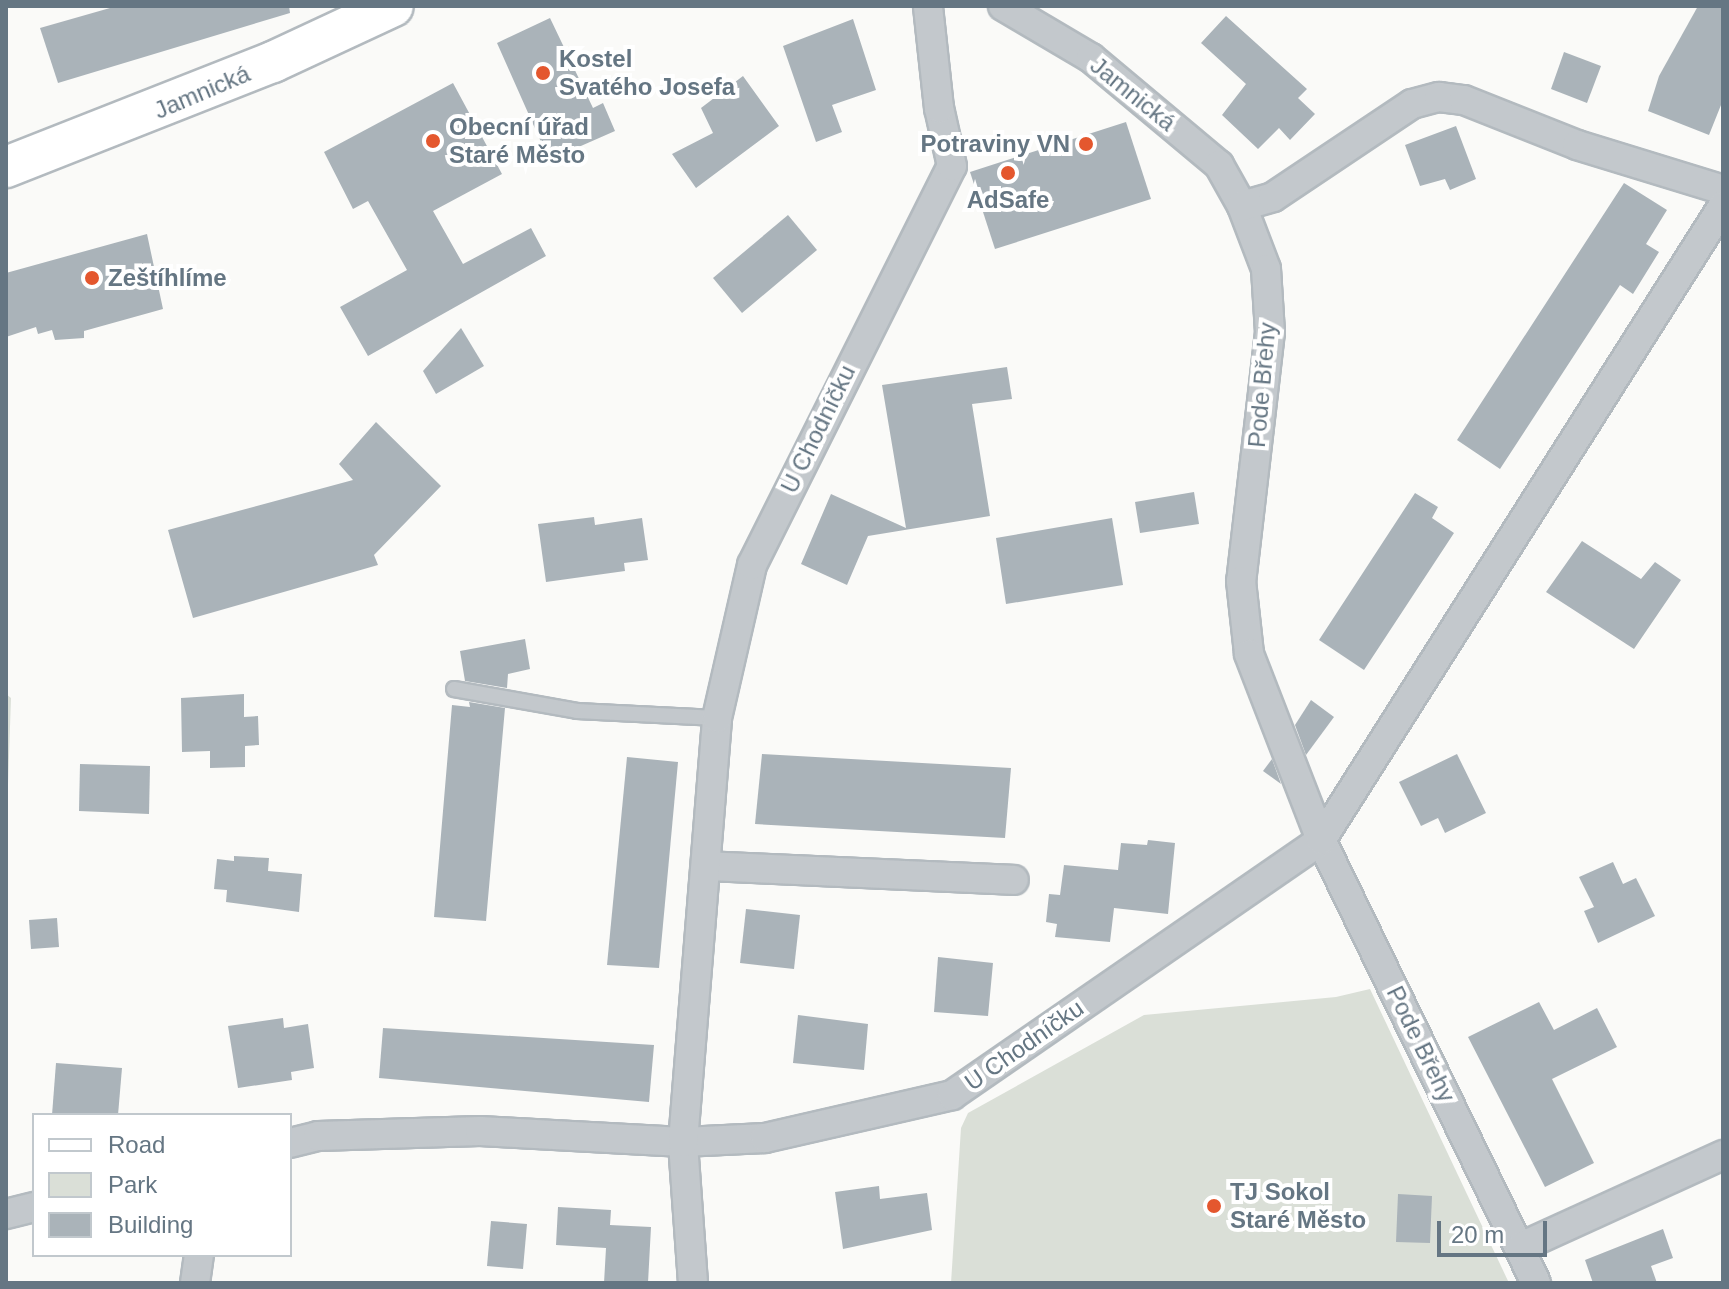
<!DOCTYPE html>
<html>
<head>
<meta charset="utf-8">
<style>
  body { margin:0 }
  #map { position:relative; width:1729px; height:1289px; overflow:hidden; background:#fafaf8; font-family:Helvetica,sans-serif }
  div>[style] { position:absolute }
  .green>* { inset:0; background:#dadfd7 }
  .building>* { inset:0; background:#aab3b9 }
  .roads { filter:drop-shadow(2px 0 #b3babf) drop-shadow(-2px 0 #b3babf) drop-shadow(0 2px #b3babf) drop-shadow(0 -2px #b3babf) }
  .lane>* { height:14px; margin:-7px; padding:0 7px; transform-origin:7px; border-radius:7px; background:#c3c8cc }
  .street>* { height:28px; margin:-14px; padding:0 14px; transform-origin:14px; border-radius:14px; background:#c3c8cc }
  .secondary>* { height:40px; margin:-20px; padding:0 20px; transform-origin:20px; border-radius:20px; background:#fff }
  .dots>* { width:22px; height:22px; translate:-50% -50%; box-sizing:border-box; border:4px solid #fff; border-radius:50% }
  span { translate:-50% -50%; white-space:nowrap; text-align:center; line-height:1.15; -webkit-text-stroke:8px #fff; paint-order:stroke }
  .poi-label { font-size:24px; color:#657683; font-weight:700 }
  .left { translate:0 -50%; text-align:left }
  .right { translate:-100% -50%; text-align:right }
  .street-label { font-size:24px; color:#657683 }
  .frame { position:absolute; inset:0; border:8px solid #657683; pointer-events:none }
  .legend { position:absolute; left:32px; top:1113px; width:260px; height:144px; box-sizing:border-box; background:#fff; border:2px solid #c1c8cd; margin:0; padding:10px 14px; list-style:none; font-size:24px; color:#657683 }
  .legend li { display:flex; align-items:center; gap:16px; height:40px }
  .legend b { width:40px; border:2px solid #c1c8cd }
  .scale { position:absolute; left:1437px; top:1221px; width:110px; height:36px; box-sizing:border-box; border:4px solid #657683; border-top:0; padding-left:10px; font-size:24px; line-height:28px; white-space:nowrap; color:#657683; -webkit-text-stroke:6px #fff; paint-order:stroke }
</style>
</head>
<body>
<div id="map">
  <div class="green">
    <i style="clip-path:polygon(6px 694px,11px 698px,6px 842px)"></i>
    <i style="clip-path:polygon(1370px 989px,1509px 1283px,951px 1283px,961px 1128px,968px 1113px,1144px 1015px,1336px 997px)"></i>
  </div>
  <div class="building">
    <i style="clip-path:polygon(117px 6px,289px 6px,290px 13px,58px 83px,40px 28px)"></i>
    <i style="clip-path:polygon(1698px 6px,1723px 6px,1723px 100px,1709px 135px,1648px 111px,1659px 76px)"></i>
    <i style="clip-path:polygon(1226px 16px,1307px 89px,1298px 98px,1315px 114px,1290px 140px,1279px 128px,1258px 149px,1222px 115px,1246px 84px,1201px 43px)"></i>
    <i style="clip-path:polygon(550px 18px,593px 108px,603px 103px,615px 131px,549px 160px,497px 43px)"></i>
    <i style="clip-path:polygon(853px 19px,876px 90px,832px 105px,842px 132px,816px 142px,783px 46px)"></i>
    <i style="clip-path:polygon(1564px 52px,1601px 66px,1587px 103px,1551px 89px)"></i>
    <i style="clip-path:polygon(743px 76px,779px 126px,696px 188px,672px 154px,713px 133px,701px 108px)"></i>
    <i style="clip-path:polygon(453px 83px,502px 174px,433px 211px,463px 264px,531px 228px,546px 256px,368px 356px,340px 307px,407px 270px,368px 201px,353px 209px,324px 152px)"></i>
    <i style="clip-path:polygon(1126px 122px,1151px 199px,995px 249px,970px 172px)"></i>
    <i style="clip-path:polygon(1456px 126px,1476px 179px,1450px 190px,1445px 179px,1420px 186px,1405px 145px)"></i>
    <i style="clip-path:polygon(1624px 183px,1667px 210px,1646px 244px,1659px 252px,1633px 294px,1620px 285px,1500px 469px,1457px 440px)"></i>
    <i style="clip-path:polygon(788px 215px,817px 250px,742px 313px,713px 278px)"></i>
    <i style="clip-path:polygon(147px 234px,163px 309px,84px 331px,84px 338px,55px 340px,52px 330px,38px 334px,36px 327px,6px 337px,6px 273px)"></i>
    <i style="clip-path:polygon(461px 328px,484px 366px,436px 394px,423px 371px)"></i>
    <i style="clip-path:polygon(1007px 367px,1012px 399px,972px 404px,990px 516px,868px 536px,847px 585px,801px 564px,831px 494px,906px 528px,882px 385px)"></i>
    <i style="clip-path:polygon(376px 422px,441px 486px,374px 555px,378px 565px,193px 618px,168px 530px,353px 480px,339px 464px)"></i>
    <i style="clip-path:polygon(1194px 492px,1199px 524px,1140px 533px,1135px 502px)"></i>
    <i style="clip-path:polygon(1415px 493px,1438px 507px,1432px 518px,1454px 533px,1364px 670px,1319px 640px)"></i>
    <i style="clip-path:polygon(594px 517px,595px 525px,642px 518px,648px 560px,624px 563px,625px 571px,546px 582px,538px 524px)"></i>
    <i style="clip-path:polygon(1112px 518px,1123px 585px,1006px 604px,996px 538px)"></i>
    <i style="clip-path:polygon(1582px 541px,1641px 579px,1655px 562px,1681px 580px,1634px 649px,1546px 592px)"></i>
    <i style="clip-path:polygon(525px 639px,530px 669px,508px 674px,507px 688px,465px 681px,460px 651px)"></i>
    <i style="clip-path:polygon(244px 694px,244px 717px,258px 716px,259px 745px,245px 746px,245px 767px,210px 768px,210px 751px,182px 752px,181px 698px)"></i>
    <i style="clip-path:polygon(1311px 700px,1334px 717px,1306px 755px,1295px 725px)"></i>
    <i style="clip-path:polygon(469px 702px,505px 708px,486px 921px,434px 917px,452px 705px,470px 707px)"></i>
    <i style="clip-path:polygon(762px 754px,1011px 768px,1005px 838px,755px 824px)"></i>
    <i style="clip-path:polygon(1457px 754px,1486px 813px,1445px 833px,1438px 818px,1421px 826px,1399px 782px)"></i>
    <i style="clip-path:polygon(627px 757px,678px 762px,659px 968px,607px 965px)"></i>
    <i style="clip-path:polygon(1272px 759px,1281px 784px,1263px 771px)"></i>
    <i style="clip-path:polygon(80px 764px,150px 766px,149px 814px,79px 811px)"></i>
    <i style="clip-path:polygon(1148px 840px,1175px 843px,1168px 914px,1114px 908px,1110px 942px,1055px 937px,1057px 924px,1046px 922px,1049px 894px,1060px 895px,1064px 865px,1118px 870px,1121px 843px,1147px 845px)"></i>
    <i style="clip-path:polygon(234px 856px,269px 858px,268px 871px,302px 874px,299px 912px,226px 902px,227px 890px,214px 889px,217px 859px,234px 861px)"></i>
    <i style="clip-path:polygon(1613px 862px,1623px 884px,1636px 878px,1655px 916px,1598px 943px,1584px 911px,1594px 907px,1579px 877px)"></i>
    <i style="clip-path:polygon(746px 909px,800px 915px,794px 969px,740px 963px)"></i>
    <i style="clip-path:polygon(57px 918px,59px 947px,31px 949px,29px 920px)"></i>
    <i style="clip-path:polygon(938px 957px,993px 963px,988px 1016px,934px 1012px)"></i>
    <i style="clip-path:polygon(1539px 1002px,1554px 1030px,1597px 1008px,1617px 1047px,1552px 1079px,1594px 1163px,1545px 1187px,1468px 1037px)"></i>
    <i style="clip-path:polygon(798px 1015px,868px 1024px,864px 1070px,793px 1063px)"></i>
    <i style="clip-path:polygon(283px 1018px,284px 1028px,308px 1024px,314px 1068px,291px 1072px,292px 1080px,238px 1088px,228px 1026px)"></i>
    <i style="clip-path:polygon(383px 1028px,654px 1045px,649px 1102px,379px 1078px)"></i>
    <i style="clip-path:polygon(56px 1063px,122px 1068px,118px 1115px,52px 1115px)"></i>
    <i style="clip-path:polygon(879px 1186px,880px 1199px,927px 1193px,932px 1230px,843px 1249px,835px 1192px)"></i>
    <i style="clip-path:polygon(1398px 1194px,1432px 1196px,1430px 1243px,1396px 1242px)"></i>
    <i style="clip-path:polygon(558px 1207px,611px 1210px,610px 1225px,651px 1227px,648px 1283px,604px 1283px,606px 1248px,556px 1245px)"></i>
    <i style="clip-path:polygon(491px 1221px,527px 1224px,523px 1269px,487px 1266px)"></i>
    <i style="clip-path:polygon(1663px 1229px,1673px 1258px,1651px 1266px,1657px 1283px,1593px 1283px,1585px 1260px)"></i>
  </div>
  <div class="roads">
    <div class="lane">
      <i style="left:454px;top:689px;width:125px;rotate:10.1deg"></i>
      <i style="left:577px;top:711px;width:140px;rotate:2.9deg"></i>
    </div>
    <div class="street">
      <i style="left:1003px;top:6px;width:102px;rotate:30.6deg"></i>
      <i style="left:1091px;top:58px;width:167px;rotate:39.9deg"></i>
      <i style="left:1219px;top:165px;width:47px;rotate:60.7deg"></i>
      <i style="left:1242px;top:206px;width:67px;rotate:69.1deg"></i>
      <i style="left:1266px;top:269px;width:63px;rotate:86.4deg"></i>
      <i style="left:1270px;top:332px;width:251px;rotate:96.6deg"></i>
      <i style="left:1241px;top:581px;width:73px;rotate:83.7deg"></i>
      <i style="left:1249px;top:654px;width:199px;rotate:68.8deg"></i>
      <i style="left:1321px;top:840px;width:492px;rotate:64.1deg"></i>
      <i style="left:1242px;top:206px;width:32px;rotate:-16deg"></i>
      <i style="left:1273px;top:197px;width:167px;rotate:-33.8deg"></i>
      <i style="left:1412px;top:104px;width:28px;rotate:-15deg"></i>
      <i style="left:1439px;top:97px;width:25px;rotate:7deg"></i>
      <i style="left:1464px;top:100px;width:122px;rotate:21.7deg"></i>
      <i style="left:1577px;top:145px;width:153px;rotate:17.1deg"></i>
      <i style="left:706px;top:866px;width:308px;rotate:2.6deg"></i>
      <i style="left:290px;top:1143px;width:29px;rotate:-14deg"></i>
      <i style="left:318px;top:1136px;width:162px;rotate:-1.8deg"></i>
      <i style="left:480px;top:1131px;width:203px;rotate:3.1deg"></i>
      <i style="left:683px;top:1142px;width:82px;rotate:-2.8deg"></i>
      <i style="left:765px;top:1138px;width:192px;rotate:-12.9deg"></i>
      <i style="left:952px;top:1095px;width:449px;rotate:-34.6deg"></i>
      <i style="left:1321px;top:840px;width:751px;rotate:-57.62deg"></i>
      <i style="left:6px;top:1214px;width:29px;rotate:-14deg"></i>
      <i style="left:1521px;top:1247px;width:222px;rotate:-24.5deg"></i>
      <i style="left:195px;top:1283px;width:28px;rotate:-82deg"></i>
      <i style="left:693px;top:1283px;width:141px;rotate:-94.1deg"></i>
      <i style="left:683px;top:1142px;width:425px;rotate:-85.4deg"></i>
      <i style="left:717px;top:718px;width:157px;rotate:-77.1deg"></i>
      <i style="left:752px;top:565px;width:446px;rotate:-63.4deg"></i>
      <i style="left:952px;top:166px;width:59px;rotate:-102.6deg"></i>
      <i style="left:939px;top:108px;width:103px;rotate:-96.2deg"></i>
    </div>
    <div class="secondary">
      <i style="left:6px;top:167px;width:287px;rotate:-21.5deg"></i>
      <i style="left:273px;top:62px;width:132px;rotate:-25deg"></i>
    </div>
  </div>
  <div class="dots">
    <i style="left:543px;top:73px;background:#e4572e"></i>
    <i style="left:433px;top:141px;background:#e4572e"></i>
    <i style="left:1086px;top:144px;background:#e4572e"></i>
    <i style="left:1008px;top:173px;background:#e4572e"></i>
    <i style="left:92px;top:278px;background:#e4572e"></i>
    <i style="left:1214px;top:1206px;background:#e4572e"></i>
  </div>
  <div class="poi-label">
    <span class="left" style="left:559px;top:73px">Kostel<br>Svatého Josefa</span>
    <span class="left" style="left:449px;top:141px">Obecní úřad<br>Staré Město</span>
    <span class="right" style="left:1070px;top:144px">Potraviny VN</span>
    <span style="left:1008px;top:200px">AdSafe</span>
    <span class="left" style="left:108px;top:278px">Zeštíhlíme</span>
    <span class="left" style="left:1230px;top:1206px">TJ Sokol<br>Staré Město</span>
  </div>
  <div class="street-label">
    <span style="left:202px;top:92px;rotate:-23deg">Jamnická</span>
    <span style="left:1133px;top:94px;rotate:39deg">Jamnická</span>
    <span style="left:1262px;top:385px;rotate:-85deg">Pode Břehy</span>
    <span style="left:818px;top:429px;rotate:-64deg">U Chodníčku</span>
    <span style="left:1421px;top:1044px;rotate:64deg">Pode Břehy</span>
    <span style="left:1024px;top:1045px;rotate:-35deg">U Chodníčku</span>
  </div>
  <div class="frame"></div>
  <ul class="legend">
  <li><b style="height:10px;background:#fff"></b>Road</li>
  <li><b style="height:22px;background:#dadfd7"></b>Park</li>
  <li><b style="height:22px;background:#aab3b9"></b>Building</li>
  </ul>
  <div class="scale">20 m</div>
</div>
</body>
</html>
